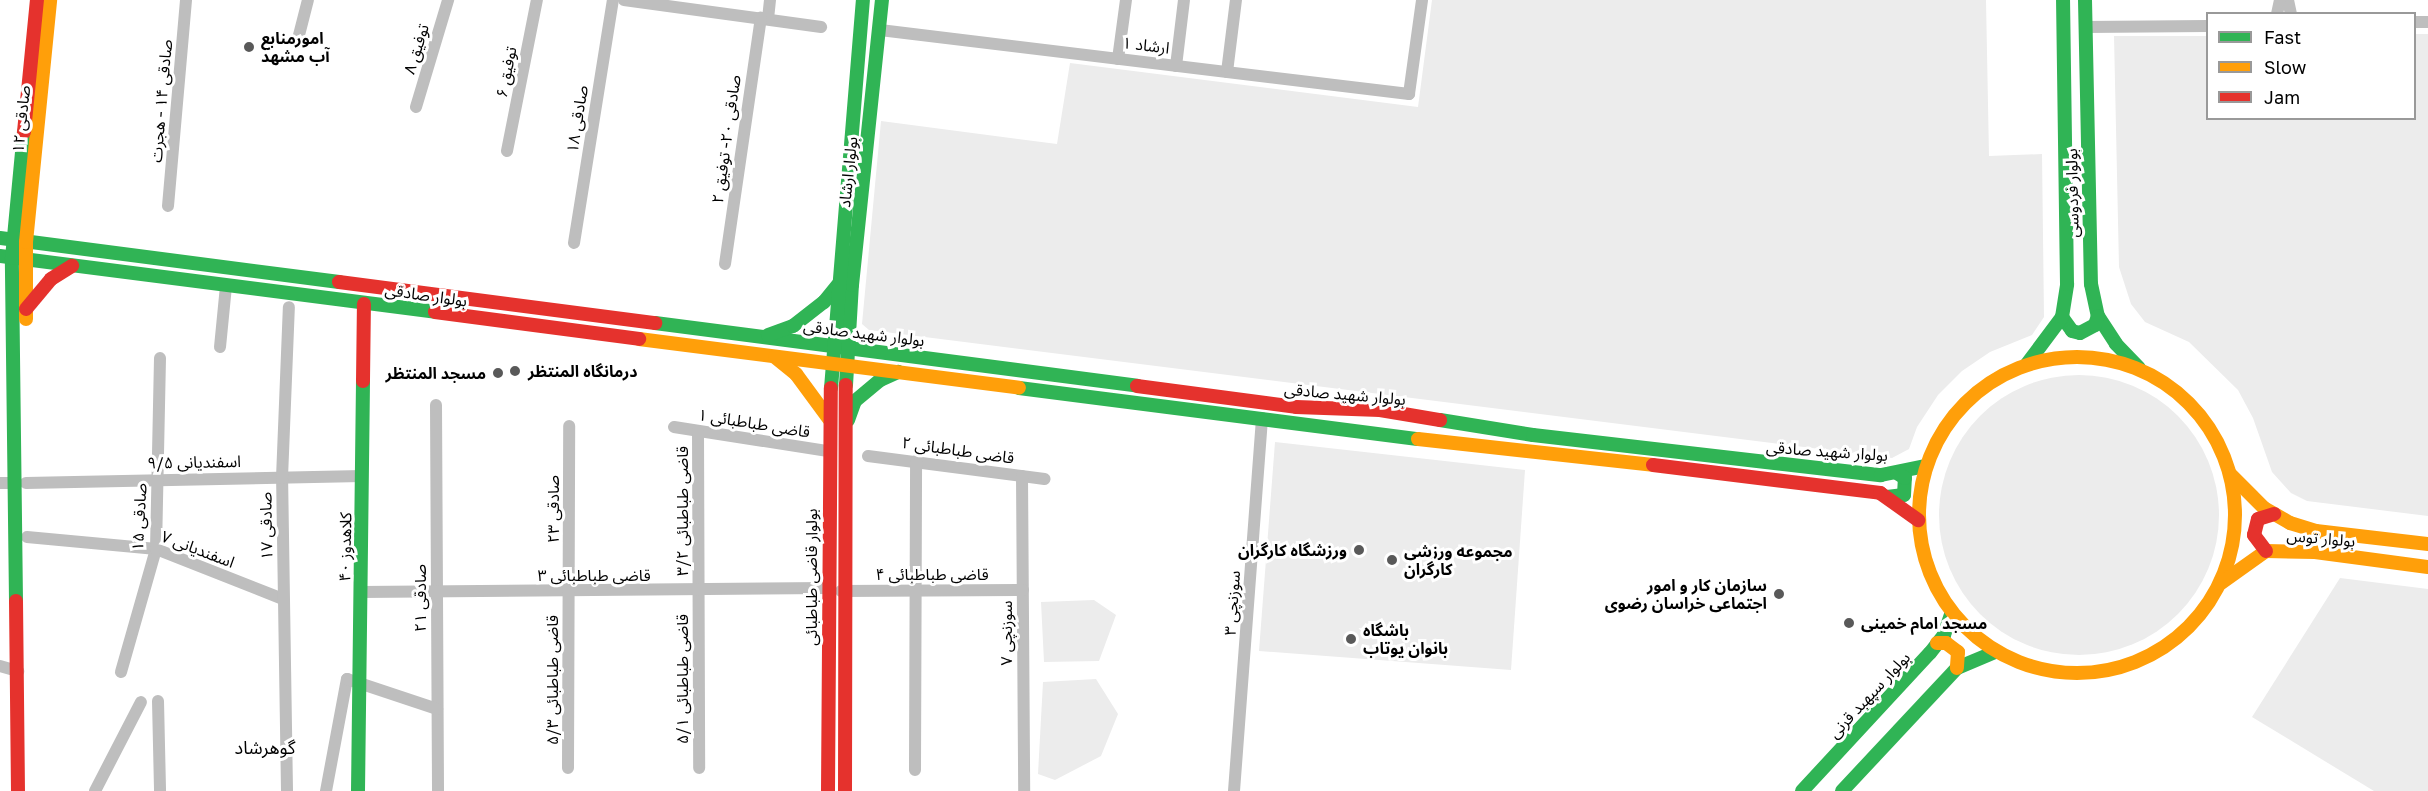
<!DOCTYPE html>
<html>
<head>
<meta charset="utf-8">
<style>
  body { margin:0 }
  #map { position:relative; width:2428px; height:791px; overflow:hidden; background:#fff; font-family:"Golos Text","Noto Sans Arabic",sans-serif }
  div>[style] { position:absolute }
  .green>* { inset:0; background:#ececec }
  .round { border-radius:50% }
  .street>* { height:12px; margin:-6px; padding:0 6px; transform-origin:6px; border-radius:6px; background:#bebebe }
  .fast>* { height:14px; margin:-7px; padding:0 7px; transform-origin:7px; border-radius:7px; background:#30b455 }
  .slow>* { height:14px; margin:-7px; padding:0 7px; transform-origin:7px; border-radius:7px; background:#ff9f0a }
  .slow>.ring { margin:-7px; padding:0; box-sizing:content-box; background:none; border:14px solid #ff9f0a; border-radius:50% }
  .jam>* { height:14px; margin:-7px; padding:0 7px; transform-origin:7px; border-radius:7px; background:#e5322d }
  .dots>* { width:16px; height:16px; translate:-50% -50%; box-sizing:border-box; border:3px solid #fff; border-radius:50% }
  span { translate:-50% -50%; white-space:nowrap; text-align:center; line-height:1.15; -webkit-text-stroke:6px #fff; paint-order:stroke }
  .poi-label { font-size:16px; color:#000; font-weight:700 }
  .left { translate:0 -50%; text-align:left }
  .right { translate:-100% -50%; text-align:right }
  .street-label { font-size:16px; color:#000 }
  .neighbourhood-label { font-size:18px; color:#000 }
  .legend { position:absolute; left:2206px; top:12px; width:210px; height:108px; box-sizing:border-box; background:#fff; border:2px solid #999; margin:0; padding:8px 10px; list-style:none; font-size:18px; color:#000 }
  .legend li { display:flex; align-items:center; gap:12px; height:30px }
  .legend b { width:30px; border:2px solid #999 }
</style>
</head>
<body>
<div id="map">
  <div class="green">
    <i style="clip-path:polygon(1432px 0,1986px 0,1989px 156px,2042px 154px,2044px 317px,2032px 335px,1990px 352px,1962px 371px,1938px 395px,1917px 427px,1909px 449px,1892px 458px,869px 330px,862px 324px,881px 121px,1057px 144px,1070px 63px,1418px 107px)"></i>
    <i style="clip-path:polygon(2415px 34px,2428px 34px,2428px 516px,2307px 501px,2291px 493px,2272px 472px,2253px 418px,2238px 390px,2189px 342px,2145px 322px,2131px 304px,2119px 267px,2114px 36px,2207px 36px,2208px 118px,2414px 118px)"></i>
    <i class="round" style="left:1939px;top:375px;width:280px;height:280px"></i>
    <i style="clip-path:polygon(1275px 442px,1525px 470px,1511px 670px,1259px 651px)"></i>
    <i style="clip-path:polygon(2340px 578px,2428px 589px,2428px 791px,2374px 791px,2252px 717px)"></i>
    <i style="clip-path:polygon(1094px 600px,1116px 615px,1099px 661px,1044px 662px,1041px 602px)"></i>
    <i style="clip-path:polygon(1096px 679px,1118px 714px,1101px 756px,1055px 780px,1038px 774px,1043px 682px)"></i>
  </div>
  <div class="street">
    <i style="left:624px;top:0;width:199px;rotate:7.8deg"></i>
    <i style="left:2288px;top:0;width:14px;rotate:78deg"></i>
    <i style="left:2277px;top:14px;width:14px;rotate:-78deg"></i>
    <i style="left:768px;top:19px;width:19px;rotate:-84deg"></i>
    <i style="left:2414px;top:22px;width:14px"></i>
    <i style="left:2086px;top:27px;width:122px;rotate:-0.5deg"></i>
    <i style="left:880px;top:30px;width:533px;rotate:6.9deg"></i>
    <i style="left:1409px;top:94px;width:95px;rotate:-82.1deg"></i>
    <i style="left:297px;top:43px;width:44px;rotate:-75.7deg"></i>
    <i style="left:1118px;top:59px;width:60px;rotate:-82.3deg"></i>
    <i style="left:1176px;top:66px;width:66px;rotate:-83.1deg"></i>
    <i style="left:1227px;top:72px;width:73px;rotate:-82.9deg"></i>
    <i style="left:416px;top:107px;width:112px;rotate:-73.3deg"></i>
    <i style="left:507px;top:151px;width:154px;rotate:-78.8deg"></i>
    <i style="left:168px;top:206px;width:207px;rotate:-85deg"></i>
    <i style="left:574px;top:243px;width:246px;rotate:-80.9deg"></i>
    <i style="left:725px;top:264px;width:249px;rotate:-81.7deg"></i>
    <i style="left:220px;top:347px;width:61px;rotate:-84.4deg"></i>
    <i style="left:436px;top:405px;width:386px;rotate:89.7deg"></i>
    <i style="left:674px;top:427px;width:156px;rotate:8.9deg"></i>
    <i style="left:698px;top:431px;width:337px;rotate:89.8deg"></i>
    <i style="left:868px;top:456px;width:178px;rotate:7.4deg"></i>
    <i style="left:1022px;top:476px;width:315px;rotate:89.6deg"></i>
    <i style="left:0;top:483px;width:17px"></i>
    <i style="left:26px;top:483px;width:336px;rotate:-1.2deg"></i>
    <i style="left:27px;top:537px;width:130px;rotate:5.3deg"></i>
    <i style="left:156px;top:549px;width:136px;rotate:21.5deg"></i>
    <i style="left:841px;top:591px;width:182px;rotate:-0.3deg"></i>
    <i style="left:361px;top:592px;width:466px;rotate:-0.5deg"></i>
    <i style="left:0;top:666px;width:19px;rotate:16deg"></i>
    <i style="left:121px;top:672px;width:128px;rotate:-74.1deg"></i>
    <i style="left:156px;top:549px;width:191px;rotate:-88.8deg"></i>
    <i style="left:158px;top:701px;width:90px;rotate:88.7deg"></i>
    <i style="left:568px;top:768px;width:342px;rotate:-89.8deg"></i>
    <i style="left:915px;top:770px;width:309px;rotate:-89.8deg"></i>
    <i style="left:95px;top:791px;width:100px;rotate:-62.7deg"></i>
    <i style="left:287px;top:791px;width:313px;rotate:-90.9deg"></i>
    <i style="left:282px;top:478px;width:171px;rotate:-87.7deg"></i>
    <i style="left:326px;top:791px;width:114px;rotate:-79.4deg"></i>
    <i style="left:347px;top:679px;width:95px;rotate:18.4deg"></i>
    <i style="left:1234px;top:791px;width:374px;rotate:-85.7deg"></i>
  </div>
  <div class="fast">
    <i style="left:2085px;top:0;width:284px;rotate:88.8deg"></i>
    <i style="left:2091px;top:284px;width:33px;rotate:78deg"></i>
    <i style="left:2098px;top:316px;width:33px;rotate:57deg"></i>
    <i style="left:2116px;top:344px;width:33px;rotate:46deg"></i>
    <i style="left:0;top:238px;width:342px;rotate:7.4deg"></i>
    <i style="left:0;top:256px;width:439px;rotate:7.3deg"></i>
    <i style="left:2062px;top:317px;width:17px;rotate:54deg"></i>
    <i style="left:2072px;top:331px;width:8px;rotate:14deg"></i>
    <i style="left:2080px;top:333px;width:17px;rotate:-28deg"></i>
    <i style="left:2095px;top:325px;width:9px;rotate:-72deg"></i>
    <i style="left:655px;top:323px;width:486px;rotate:7.4deg"></i>
    <i style="left:768px;top:335px;width:27px;rotate:-20deg"></i>
    <i style="left:793px;top:326px;width:39px;rotate:-38deg"></i>
    <i style="left:824px;top:302px;width:22px;rotate:-51deg"></i>
    <i style="left:2027px;top:364px;width:59px;rotate:-53.3deg"></i>
    <i style="left:2062px;top:317px;width:33px;rotate:-81deg"></i>
    <i style="left:2067px;top:284px;width:284px;rotate:-90.8deg"></i>
    <i style="left:846px;top:385px;width:100px;rotate:-86.6deg"></i>
    <i style="left:852px;top:285px;width:287px;rotate:-84deg"></i>
    <i style="left:831px;top:388px;width:389px;rotate:-85.3deg"></i>
    <i style="left:1019px;top:388px;width:402px;rotate:7.3deg"></i>
    <i style="left:848px;top:420px;width:20px;rotate:-70deg"></i>
    <i style="left:855px;top:401px;width:33px;rotate:-40deg"></i>
    <i style="left:880px;top:380px;width:20px;rotate:-24deg"></i>
    <i style="left:1440px;top:420px;width:94px;rotate:9.2deg"></i>
    <i style="left:1533px;top:435px;width:350px;rotate:6.6deg"></i>
    <i style="left:1881px;top:475px;width:46px;rotate:-11.3deg"></i>
    <i style="left:1887px;top:497px;width:17px;rotate:-7deg"></i>
    <i style="left:1904px;top:495px;width:17px;rotate:-87deg"></i>
    <i style="left:1905px;top:478px;width:9px;rotate:-148deg"></i>
    <i style="left:16px;top:601px;width:343px;rotate:-90.7deg"></i>
    <i style="left:12px;top:258px;width:127px;rotate:-84.6deg"></i>
    <i style="left:358px;top:791px;width:410px;rotate:-89.3deg"></i>
    <i style="left:1802px;top:791px;width:188px;rotate:-47.2deg"></i>
    <i style="left:1930px;top:653px;width:23px;rotate:-52deg"></i>
    <i style="left:1944px;top:635px;width:21px;rotate:-71deg"></i>
    <i style="left:1842px;top:791px;width:168px;rotate:-46.9deg"></i>
    <i style="left:1957px;top:668px;width:41px;rotate:-22.8deg"></i>
  </div>
  <div class="slow">
    <i style="left:26px;top:319px;width:77px;rotate:-90deg"></i>
    <i style="left:26px;top:242px;width:243px;rotate:-84.3deg"></i>
    <i style="left:639px;top:339px;width:383px;rotate:7.3deg"></i>
    <i class="ring" style="left:1919px;top:357px;width:302px;height:302px"></i>
    <i style="left:775px;top:357px;width:27px;rotate:39deg"></i>
    <i style="left:796px;top:374px;width:56px;rotate:53.7deg"></i>
    <i style="left:1418px;top:439px;width:236px;rotate:6.3deg"></i>
    <i style="left:2230px;top:474px;width:48px;rotate:45deg"></i>
    <i style="left:2264px;top:508px;width:30px;rotate:30deg"></i>
    <i style="left:2290px;top:523px;width:27px;rotate:17deg"></i>
    <i style="left:2316px;top:531px;width:113px;rotate:6.6deg"></i>
    <i style="left:2221px;top:583px;width:55px;rotate:-35.4deg"></i>
    <i style="left:2266px;top:551px;width:49px;rotate:1.2deg"></i>
    <i style="left:2315px;top:552px;width:114px;rotate:7.6deg"></i>
    <i style="left:1937px;top:643px;width:9px"></i>
    <i style="left:1946px;top:643px;width:15px;rotate:37deg"></i>
    <i style="left:1958px;top:652px;width:16px;rotate:94deg"></i>
  </div>
  <div class="jam">
    <i style="left:24px;top:132px;width:133px;rotate:-84.4deg"></i>
    <i style="left:339px;top:282px;width:319px;rotate:7.4deg"></i>
    <i style="left:26px;top:309px;width:39px;rotate:-50deg"></i>
    <i style="left:51px;top:279px;width:25px;rotate:-32deg"></i>
    <i style="left:435px;top:312px;width:206px;rotate:7.5deg"></i>
    <i style="left:363px;top:381px;width:77px;rotate:-89.3deg"></i>
    <i style="left:1137px;top:386px;width:160px;rotate:7.5deg"></i>
    <i style="left:1296px;top:407px;width:84px;rotate:2deg"></i>
    <i style="left:1380px;top:410px;width:61px;rotate:9.5deg"></i>
    <i style="left:1653px;top:465px;width:229px;rotate:7deg"></i>
    <i style="left:1880px;top:493px;width:47px;rotate:35.4deg"></i>
    <i style="left:2266px;top:551px;width:20px;rotate:-127deg"></i>
    <i style="left:2254px;top:535px;width:16px;rotate:-76deg"></i>
    <i style="left:2258px;top:519px;width:17px;rotate:-17deg"></i>
    <i style="left:16px;top:601px;width:190px;rotate:89.4deg"></i>
    <i style="left:828px;top:791px;width:403px;rotate:-89.6deg"></i>
    <i style="left:845px;top:791px;width:406px;rotate:-89.9deg"></i>
  </div>
  <div class="dots">
    <i style="left:249px;top:47px;background:#595959"></i>
    <i style="left:515px;top:371px;background:#595959"></i>
    <i style="left:498px;top:373px;background:#595959"></i>
    <i style="left:1359px;top:550px;background:#595959"></i>
    <i style="left:1392px;top:560px;background:#595959"></i>
    <i style="left:1779px;top:594px;background:#595959"></i>
    <i style="left:1849px;top:623px;background:#595959"></i>
    <i style="left:1351px;top:639px;background:#595959"></i>
  </div>
  <div class="poi-label">
    <span class="left" style="left:261px;top:47px">امورمنابع<br>آب مشهد</span>
    <span class="left" style="left:528px;top:371px">درمانگاه المنتظر</span>
    <span class="right" style="left:486px;top:373px">مسجد المنتظر</span>
    <span class="right" style="left:1347px;top:550px">ورزشگاه کارگران</span>
    <span class="left" style="left:1404px;top:560px">مجموعه ورزشی<br>کارگران</span>
    <span class="right" style="left:1767px;top:594px">سازمان کار و امور<br>اجتماعی خراسان رضوی</span>
    <span class="left" style="left:1861px;top:623px">مسجد امام خمینی</span>
    <span class="left" style="left:1363px;top:639px">باشگاه<br>بانوان یوتاب</span>
  </div>
  <div class="street-label">
    <span style="left:1146px;top:45px;rotate:7deg">ارشاد ۱</span>
    <span style="left:416px;top:49px;rotate:-73deg">توفیق ۸</span>
    <span style="left:506px;top:72px;rotate:-79deg">توفیق ۶</span>
    <span style="left:161px;top:101px;rotate:-85deg">صادقی ۱۴ - هجرت</span>
    <span style="left:21px;top:119px;rotate:-84deg">صادقی ۱۲</span>
    <span style="left:577px;top:119px;rotate:-81deg">صادقی ۱۸</span>
    <span style="left:726px;top:139px;rotate:-82deg">صادقی ۲۰- توفیق ۲</span>
    <span style="left:848px;top:172px;rotate:-84deg">بولوار ارشاد</span>
    <span style="left:2072px;top:193px;rotate:-91deg">بولوار فردوسی</span>
    <span style="left:426px;top:295px;rotate:8deg">بولوار صادقی</span>
    <span style="left:864px;top:333px;rotate:7deg">بولوار شهید صادقی</span>
    <span style="left:1345px;top:394px;rotate:5deg">بولوار شهید صادقی</span>
    <span style="left:754px;top:423px;rotate:9deg">قاضی طباطبائی ۱</span>
    <span style="left:958px;top:450px;rotate:8deg">قاضی طباطبائی ۲</span>
    <span style="left:1827px;top:451px;rotate:4deg">بولوار شهید صادقی</span>
    <span style="left:194px;top:462px;rotate:-1deg">اسفندیانی ۹/۵</span>
    <span style="left:553px;top:509px;rotate:-90deg">صادقی ۲۳</span>
    <span style="left:682px;top:511px;rotate:-90deg">قاضی طباطبائی ۳/۲</span>
    <span style="left:139px;top:517px;rotate:-87deg">صادقی ۱۵</span>
    <span style="left:266px;top:526px;rotate:-91deg">صادقی ۱۷</span>
    <span style="left:2321px;top:538px;rotate:5deg">بولوار توس</span>
    <span style="left:345px;top:547px;rotate:-89deg">کلاهدوز ۴۰</span>
    <span style="left:198px;top:549px;rotate:21deg">اسفندیانی ۷</span>
    <span style="left:932px;top:574px">قاضی طباطبائی ۴</span>
    <span style="left:594px;top:575px">قاضی طباطبائی ۳</span>
    <span style="left:811px;top:577px;rotate:-90deg">بولوار قاضی طباطبائی</span>
    <span style="left:420px;top:598px;rotate:-90deg">صادقی ۲۱</span>
    <span style="left:1232px;top:603px;rotate:-86deg">سوزنچی ۳</span>
    <span style="left:1006px;top:633px;rotate:-90deg">سوزنچی ۷</span>
    <span style="left:682px;top:679px;rotate:-90deg">قاضی طباطبائی ۵/۱</span>
    <span style="left:552px;top:680px;rotate:-90deg">قاضی طباطبائی ۵/۳</span>
    <span style="left:1869px;top:695px;rotate:-47deg">بولوار سپهبد قرنی</span>
  </div>
  <div class="neighbourhood-label">
    <span style="left:265px;top:747px">گوهرشاد</span>
  </div>
  <ul class="legend">
  <li><b style="height:8px;background:#30b455"></b>Fast</li>
  <li><b style="height:8px;background:#ff9f0a"></b>Slow</li>
  <li><b style="height:8px;background:#e5322d"></b>Jam</li>
  </ul>
</div>
</body>
</html>
